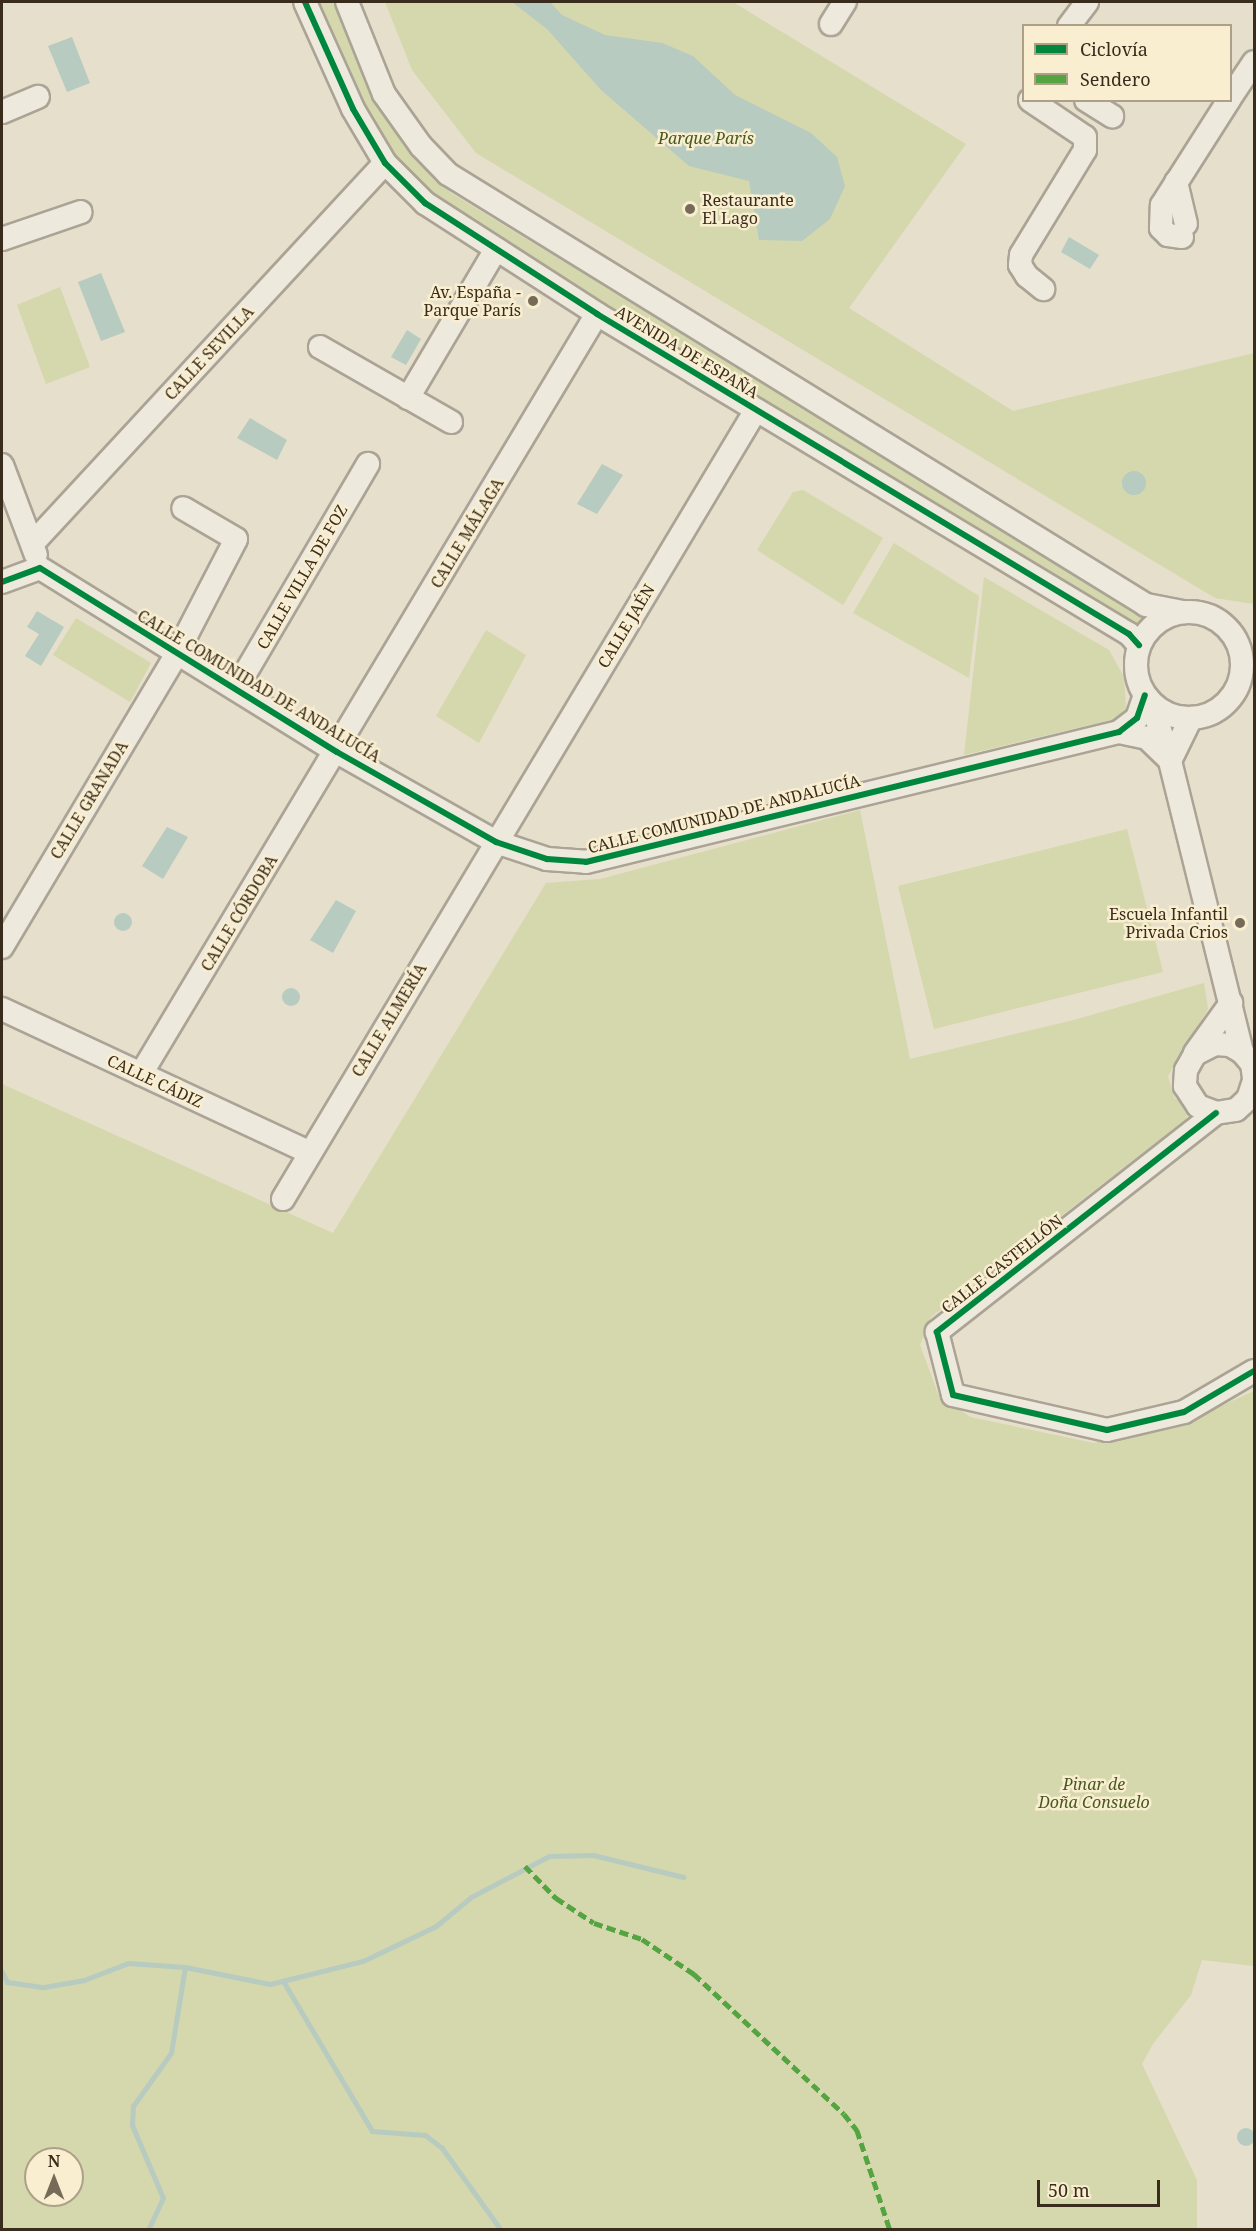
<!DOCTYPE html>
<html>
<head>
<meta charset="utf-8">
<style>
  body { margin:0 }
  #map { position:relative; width:1256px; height:2231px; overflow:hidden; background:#e6dfcb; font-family:"Noto Serif",serif }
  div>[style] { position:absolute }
  .green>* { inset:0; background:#d5d7ac }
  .water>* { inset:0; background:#b7cbc0 }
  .round { border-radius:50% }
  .stream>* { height:5px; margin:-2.5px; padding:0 2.5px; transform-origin:2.5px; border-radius:2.5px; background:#b7cbc0 }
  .roads { filter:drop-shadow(2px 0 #aba395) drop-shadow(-2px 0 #aba395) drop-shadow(0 2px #aba395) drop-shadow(0 -2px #aba395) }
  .minor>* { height:22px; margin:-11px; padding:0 11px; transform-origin:11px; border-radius:11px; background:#eee9dd }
  .minor>.ring { margin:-11px; padding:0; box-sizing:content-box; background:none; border:22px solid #eee9dd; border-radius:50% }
  .quiet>* { height:4.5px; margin-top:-2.25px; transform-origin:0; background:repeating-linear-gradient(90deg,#54a441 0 9px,transparent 0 13.5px) }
  .cycleway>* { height:6px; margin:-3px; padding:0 3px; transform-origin:3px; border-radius:3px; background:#00873e }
  .dots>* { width:16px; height:16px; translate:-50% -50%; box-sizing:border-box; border:3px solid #f9eed0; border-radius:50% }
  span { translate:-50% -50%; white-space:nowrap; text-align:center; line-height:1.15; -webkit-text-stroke:5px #f9eed0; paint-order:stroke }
  .park-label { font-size:16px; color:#485920; font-style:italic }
  .poi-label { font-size:16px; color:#3a2c1c }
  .left { translate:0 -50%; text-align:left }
  .right { translate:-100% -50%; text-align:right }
  .street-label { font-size:16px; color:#3a2c1c }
  .frame { position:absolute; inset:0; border:3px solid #3a2c1c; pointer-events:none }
  .legend { position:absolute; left:1022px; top:24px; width:210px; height:78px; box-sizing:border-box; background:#f9eed0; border:2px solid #ada088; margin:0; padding:8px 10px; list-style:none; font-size:18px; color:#3a2c1c }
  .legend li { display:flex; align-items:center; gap:12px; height:30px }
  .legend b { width:30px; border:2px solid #ada088 }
  .north { position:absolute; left:24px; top:2147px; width:60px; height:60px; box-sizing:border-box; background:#f9eed0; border:2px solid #ada088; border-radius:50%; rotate:0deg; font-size:16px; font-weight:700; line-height:24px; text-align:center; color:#3a2c1c }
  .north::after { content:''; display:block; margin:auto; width:21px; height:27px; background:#766b59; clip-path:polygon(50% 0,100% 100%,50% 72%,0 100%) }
  .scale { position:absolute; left:1037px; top:2180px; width:123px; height:27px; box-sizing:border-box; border:3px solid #3a2c1c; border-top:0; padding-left:8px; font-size:18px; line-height:21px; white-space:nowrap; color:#3a2c1c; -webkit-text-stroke:4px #f9eed0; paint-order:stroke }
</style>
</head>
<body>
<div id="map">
  <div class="green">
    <i style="clip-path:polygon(319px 2px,336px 2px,376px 102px,401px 141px,451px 193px,1153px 620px,1143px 633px,442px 204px,389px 150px,361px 105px)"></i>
    <i style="clip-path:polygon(385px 2px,733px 2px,966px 144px,849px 308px,1013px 411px,1254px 353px,1254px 604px,1215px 598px,476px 153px,412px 70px)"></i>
    <i style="clip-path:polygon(60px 287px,90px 367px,46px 384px,17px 305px)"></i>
    <i style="clip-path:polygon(803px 490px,883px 538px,843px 605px,757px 550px,793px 492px)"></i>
    <i style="clip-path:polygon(894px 543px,979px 596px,969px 678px,853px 613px)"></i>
    <i style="clip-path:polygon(984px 577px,1109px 650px,1124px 677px,1126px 708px,1115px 719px,964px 755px)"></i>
    <i style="clip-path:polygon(76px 618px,151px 663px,130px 702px,53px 655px)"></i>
    <i style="clip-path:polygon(486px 630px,526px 655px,479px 743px,436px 716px)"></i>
    <i style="clip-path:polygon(evenodd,860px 810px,910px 1059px,1070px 1021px,1204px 983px,1208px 1009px,1168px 1076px,1174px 1097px,1189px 1109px,1186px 1119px,931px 1317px,920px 1345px,938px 1394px,970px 1417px,1094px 1443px,1201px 1415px,1254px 1391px,1254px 1966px,1202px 1960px,1191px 1995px,1153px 2044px,1142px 2064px,1197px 2180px,1197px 2229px,2px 2230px,2px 1084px,333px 1233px,546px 883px,600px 879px,860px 810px,36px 2159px,72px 2159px,72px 2195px,36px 2195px,36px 2159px)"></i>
    <i style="clip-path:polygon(1127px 829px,1163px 972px,934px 1029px,898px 886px)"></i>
  </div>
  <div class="water">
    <i style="clip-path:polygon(512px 2px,550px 2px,562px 15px,605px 35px,662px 43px,693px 56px,735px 95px,811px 133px,837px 157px,845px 186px,830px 219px,802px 241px,759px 240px,749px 181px,689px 166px,601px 90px,547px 29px)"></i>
    <i style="clip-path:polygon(72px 37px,90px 83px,67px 92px,48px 46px)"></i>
    <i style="clip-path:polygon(1069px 237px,1099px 255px,1090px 269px,1061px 252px)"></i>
    <i style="clip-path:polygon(101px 273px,125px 332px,101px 341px,78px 282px)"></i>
    <i style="clip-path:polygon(407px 330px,421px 339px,406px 365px,391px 357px)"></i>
    <i style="clip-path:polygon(250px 418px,287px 440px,277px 460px,237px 438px)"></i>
    <i style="clip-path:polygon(602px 464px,623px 475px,597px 514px,577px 504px)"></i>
    <i class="round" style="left:1122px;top:471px;width:24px;height:24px"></i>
    <i style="clip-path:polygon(37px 611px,64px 627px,41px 666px,25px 656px,39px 634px,27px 627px)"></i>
    <i style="clip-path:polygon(167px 827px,188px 837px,163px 879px,142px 866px)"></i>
    <i style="clip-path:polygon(336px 900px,356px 911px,333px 953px,310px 940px)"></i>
    <i class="round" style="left:114px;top:913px;width:18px;height:18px"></i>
    <i class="round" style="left:282px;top:988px;width:18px;height:18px"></i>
    <i class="round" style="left:1237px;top:2128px;width:18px;height:18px"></i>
  </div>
  <div class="stream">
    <i style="left:2px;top:1972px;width:11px;rotate:63deg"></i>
    <i style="left:7px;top:1982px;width:37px;rotate:8deg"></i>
    <i style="left:44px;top:1987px;width:41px;rotate:-9.9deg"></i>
    <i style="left:84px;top:1980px;width:47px;rotate:-21.1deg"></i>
    <i style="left:128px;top:1963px;width:57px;rotate:4deg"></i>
    <i style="left:185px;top:1967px;width:87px;rotate:11.3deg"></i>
    <i style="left:270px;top:1984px;width:96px;rotate:-13.9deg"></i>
    <i style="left:363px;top:1961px;width:81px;rotate:-25.6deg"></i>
    <i style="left:436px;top:1926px;width:45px;rotate:-39.6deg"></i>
    <i style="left:471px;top:1897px;width:88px;rotate:-27.7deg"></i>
    <i style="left:549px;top:1856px;width:44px;rotate:-1.3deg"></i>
    <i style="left:593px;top:1855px;width:93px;rotate:13.7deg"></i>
    <i style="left:283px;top:1981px;width:174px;rotate:59.3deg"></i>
    <i style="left:372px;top:2131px;width:53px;rotate:4.3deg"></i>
    <i style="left:425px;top:2135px;width:21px;rotate:37deg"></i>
    <i style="left:442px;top:2148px;width:101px;rotate:54.3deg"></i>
    <i style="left:148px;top:2230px;width:35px;rotate:-65deg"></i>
    <i style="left:163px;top:2198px;width:79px;rotate:-113deg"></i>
    <i style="left:132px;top:2125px;width:19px;rotate:-87deg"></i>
    <i style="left:133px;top:2106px;width:65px;rotate:-54.4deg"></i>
    <i style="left:171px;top:2053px;width:87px;rotate:-80.8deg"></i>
  </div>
  <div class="roads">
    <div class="minor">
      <i style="left:305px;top:2px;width:117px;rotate:65.8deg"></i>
      <i style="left:353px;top:109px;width:63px;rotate:59.3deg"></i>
      <i style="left:385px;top:163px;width:57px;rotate:45deg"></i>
      <i style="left:425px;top:203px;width:205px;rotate:32.8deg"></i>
      <i style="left:597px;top:314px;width:621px;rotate:31.03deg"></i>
      <i style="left:1129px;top:634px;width:15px;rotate:48deg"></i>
      <i style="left:347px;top:2px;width:99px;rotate:68.1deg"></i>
      <i style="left:384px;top:94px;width:64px;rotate:54.6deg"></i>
      <i style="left:421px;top:146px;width:39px;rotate:46deg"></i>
      <i style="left:448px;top:174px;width:820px;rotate:31.69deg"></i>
      <i style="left:1146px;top:605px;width:37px;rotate:11deg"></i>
      <i style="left:831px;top:24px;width:26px;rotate:-58deg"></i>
      <i style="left:1069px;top:26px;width:30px;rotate:-53deg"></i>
      <i style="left:1230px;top:98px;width:43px;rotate:-56.3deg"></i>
      <i style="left:1030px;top:100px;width:66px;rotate:33.9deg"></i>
      <i style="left:1085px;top:137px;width:13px;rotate:90deg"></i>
      <i style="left:1085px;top:150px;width:123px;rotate:121.4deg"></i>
      <i style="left:1021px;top:255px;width:10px;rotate:96deg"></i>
      <i style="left:1020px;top:265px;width:13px;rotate:58deg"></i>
      <i style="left:1027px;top:276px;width:21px;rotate:39deg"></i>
      <i style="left:1086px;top:100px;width:31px;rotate:32deg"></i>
      <i style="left:2px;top:112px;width:39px;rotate:-23deg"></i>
      <i style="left:1176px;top:182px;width:43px;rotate:76.6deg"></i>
      <i style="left:1182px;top:237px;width:14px;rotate:-172deg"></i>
      <i style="left:1168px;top:235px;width:10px;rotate:-135deg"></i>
      <i style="left:1161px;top:228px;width:23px;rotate:-88deg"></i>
      <i style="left:1162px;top:205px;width:125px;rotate:-57.5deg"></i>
      <i style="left:2px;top:239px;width:83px;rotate:-18.9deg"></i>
      <i style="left:320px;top:347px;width:151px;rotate:29.8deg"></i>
      <i style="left:408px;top:398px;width:173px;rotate:-59.4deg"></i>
      <i style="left:2px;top:465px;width:96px;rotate:69.3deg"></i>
      <i style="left:33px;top:543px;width:518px;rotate:-47.19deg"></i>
      <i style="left:2px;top:582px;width:40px;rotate:-20.2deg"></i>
      <i style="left:40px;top:568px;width:349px;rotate:31.8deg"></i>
      <i style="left:337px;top:752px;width:183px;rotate:29.5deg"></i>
      <i style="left:496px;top:842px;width:54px;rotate:18.4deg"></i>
      <i style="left:547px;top:859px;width:39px;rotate:4deg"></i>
      <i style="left:586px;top:862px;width:549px;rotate:-13.71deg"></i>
      <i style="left:1119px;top:732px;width:23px;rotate:-38deg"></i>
      <i style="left:1137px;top:718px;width:24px;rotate:-71deg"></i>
      <i class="ring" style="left:1136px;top:612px;width:84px;height:84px"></i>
      <i style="left:236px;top:689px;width:261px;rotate:-59.6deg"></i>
      <i style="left:1151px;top:702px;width:62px;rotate:72.1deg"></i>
      <i style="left:1170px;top:761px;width:300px;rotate:76.1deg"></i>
      <i style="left:1119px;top:732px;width:29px;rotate:12deg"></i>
      <i style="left:1147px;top:738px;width:30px;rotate:44deg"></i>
      <i style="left:1170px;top:761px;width:48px;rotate:-64deg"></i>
      <i style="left:2px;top:947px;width:342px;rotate:-59.2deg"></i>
      <i style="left:177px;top:653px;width:128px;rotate:-62.6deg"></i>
      <i style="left:236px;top:539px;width:61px;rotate:-149.7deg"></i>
      <i style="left:2px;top:1009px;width:339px;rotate:25deg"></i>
      <i style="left:1195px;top:1053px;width:62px;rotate:-54.2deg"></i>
      <i style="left:141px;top:1074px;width:886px;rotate:-59.04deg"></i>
      <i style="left:1254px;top:1078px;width:14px;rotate:-98deg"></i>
      <i style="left:1252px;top:1064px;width:16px;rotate:-130deg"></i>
      <i style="left:1242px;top:1052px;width:14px;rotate:-150deg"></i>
      <i style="left:1230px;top:1045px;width:15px;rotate:-176deg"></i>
      <i style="left:1215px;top:1044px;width:22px;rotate:153deg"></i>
      <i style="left:1195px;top:1054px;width:18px;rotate:119deg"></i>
      <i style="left:1186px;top:1070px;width:16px;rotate:94deg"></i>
      <i style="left:1185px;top:1086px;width:24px;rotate:57deg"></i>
      <i style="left:1198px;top:1106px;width:19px;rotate:21deg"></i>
      <i style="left:1216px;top:1113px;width:20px;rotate:-9deg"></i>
      <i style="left:1236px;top:1110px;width:16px;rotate:-43deg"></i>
      <i style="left:1248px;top:1099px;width:19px;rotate:-72deg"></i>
      <i style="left:1216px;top:1113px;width:355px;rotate:141.9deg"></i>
      <i style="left:937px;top:1332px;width:65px;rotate:75.7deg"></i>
      <i style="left:953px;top:1395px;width:158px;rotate:12.8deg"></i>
      <i style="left:1107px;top:1430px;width:79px;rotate:-13.2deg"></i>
      <i style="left:1184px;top:1412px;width:81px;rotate:-30.4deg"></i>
      <i style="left:283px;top:1199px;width:920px;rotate:-59.06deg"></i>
    </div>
  </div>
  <div class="quiet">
    <i style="left:525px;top:1866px;width:45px;rotate:45.9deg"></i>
    <i style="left:556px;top:1898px;width:45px;rotate:33.3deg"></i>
    <i style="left:594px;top:1923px;width:51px;rotate:18.4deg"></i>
    <i style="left:642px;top:1939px;width:63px;rotate:33.9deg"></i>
    <i style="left:694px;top:1974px;width:205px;rotate:43deg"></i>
    <i style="left:844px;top:2114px;width:21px;rotate:51deg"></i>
    <i style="left:857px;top:2130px;width:105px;rotate:71.7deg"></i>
  </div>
  <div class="cycleway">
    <i style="left:305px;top:2px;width:117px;rotate:65.8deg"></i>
    <i style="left:353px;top:109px;width:63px;rotate:59.3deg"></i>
    <i style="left:385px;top:163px;width:57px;rotate:45deg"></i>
    <i style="left:425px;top:203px;width:205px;rotate:32.8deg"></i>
    <i style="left:597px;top:314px;width:621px;rotate:31.03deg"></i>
    <i style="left:1129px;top:634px;width:15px;rotate:48deg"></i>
    <i style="left:2px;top:582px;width:40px;rotate:-20.2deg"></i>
    <i style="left:40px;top:568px;width:349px;rotate:31.8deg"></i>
    <i style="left:337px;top:752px;width:183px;rotate:29.5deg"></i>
    <i style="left:496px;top:842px;width:54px;rotate:18.4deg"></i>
    <i style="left:547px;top:859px;width:39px;rotate:4deg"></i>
    <i style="left:586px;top:862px;width:549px;rotate:-13.71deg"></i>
    <i style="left:1119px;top:732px;width:23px;rotate:-38deg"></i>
    <i style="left:1137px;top:718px;width:24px;rotate:-71deg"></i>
    <i style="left:1216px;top:1113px;width:355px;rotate:141.9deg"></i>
    <i style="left:937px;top:1332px;width:65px;rotate:75.7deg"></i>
    <i style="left:953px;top:1395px;width:158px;rotate:12.8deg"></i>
    <i style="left:1107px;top:1430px;width:79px;rotate:-13.2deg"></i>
    <i style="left:1184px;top:1412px;width:81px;rotate:-30.4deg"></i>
  </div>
  <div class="dots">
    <i style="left:690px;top:209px;background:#766b59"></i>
    <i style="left:533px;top:301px;background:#766b59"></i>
    <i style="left:1240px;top:923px;background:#766b59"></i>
  </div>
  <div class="park-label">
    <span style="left:706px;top:138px">Parque París</span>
    <span style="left:1094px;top:1793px">Pinar de<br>Doña Consuelo</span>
  </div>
  <div class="poi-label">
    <span class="left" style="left:702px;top:209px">Restaurante<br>El Lago</span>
    <span class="right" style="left:521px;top:301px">Av. España -<br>Parque París</span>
    <span class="right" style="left:1228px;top:923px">Escuela Infantil<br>Privada Crios</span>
  </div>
  <div class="street-label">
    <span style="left:687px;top:352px;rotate:31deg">AVENIDA DE ESPAÑA</span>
    <span style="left:209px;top:353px;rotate:-47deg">CALLE SEVILLA</span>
    <span style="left:467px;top:533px;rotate:-59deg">CALLE MÁLAGA</span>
    <span style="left:302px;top:577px;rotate:-60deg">CALLE VILLA DE FOZ</span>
    <span style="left:626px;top:626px;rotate:-59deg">CALLE JAÉN</span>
    <span style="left:259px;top:686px;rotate:31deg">CALLE COMUNIDAD DE ANDALUCÍA</span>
    <span style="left:89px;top:800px;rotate:-59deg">CALLE GRANADA</span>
    <span style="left:724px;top:814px;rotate:-14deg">CALLE COMUNIDAD DE ANDALUCÍA</span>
    <span style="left:239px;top:913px;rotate:-59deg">CALLE CÓRDOBA</span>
    <span style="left:389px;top:1020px;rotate:-59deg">CALLE ALMERÍA</span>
    <span style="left:155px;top:1081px;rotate:25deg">CALLE CÁDIZ</span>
    <span style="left:1002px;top:1264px;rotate:-38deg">CALLE CASTELLÓN</span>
  </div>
  <div class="frame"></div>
  <ul class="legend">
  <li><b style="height:8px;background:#00873e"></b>Ciclovía</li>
  <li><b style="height:8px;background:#54a441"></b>Sendero</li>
  </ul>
  <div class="north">N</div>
  <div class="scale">50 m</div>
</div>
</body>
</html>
